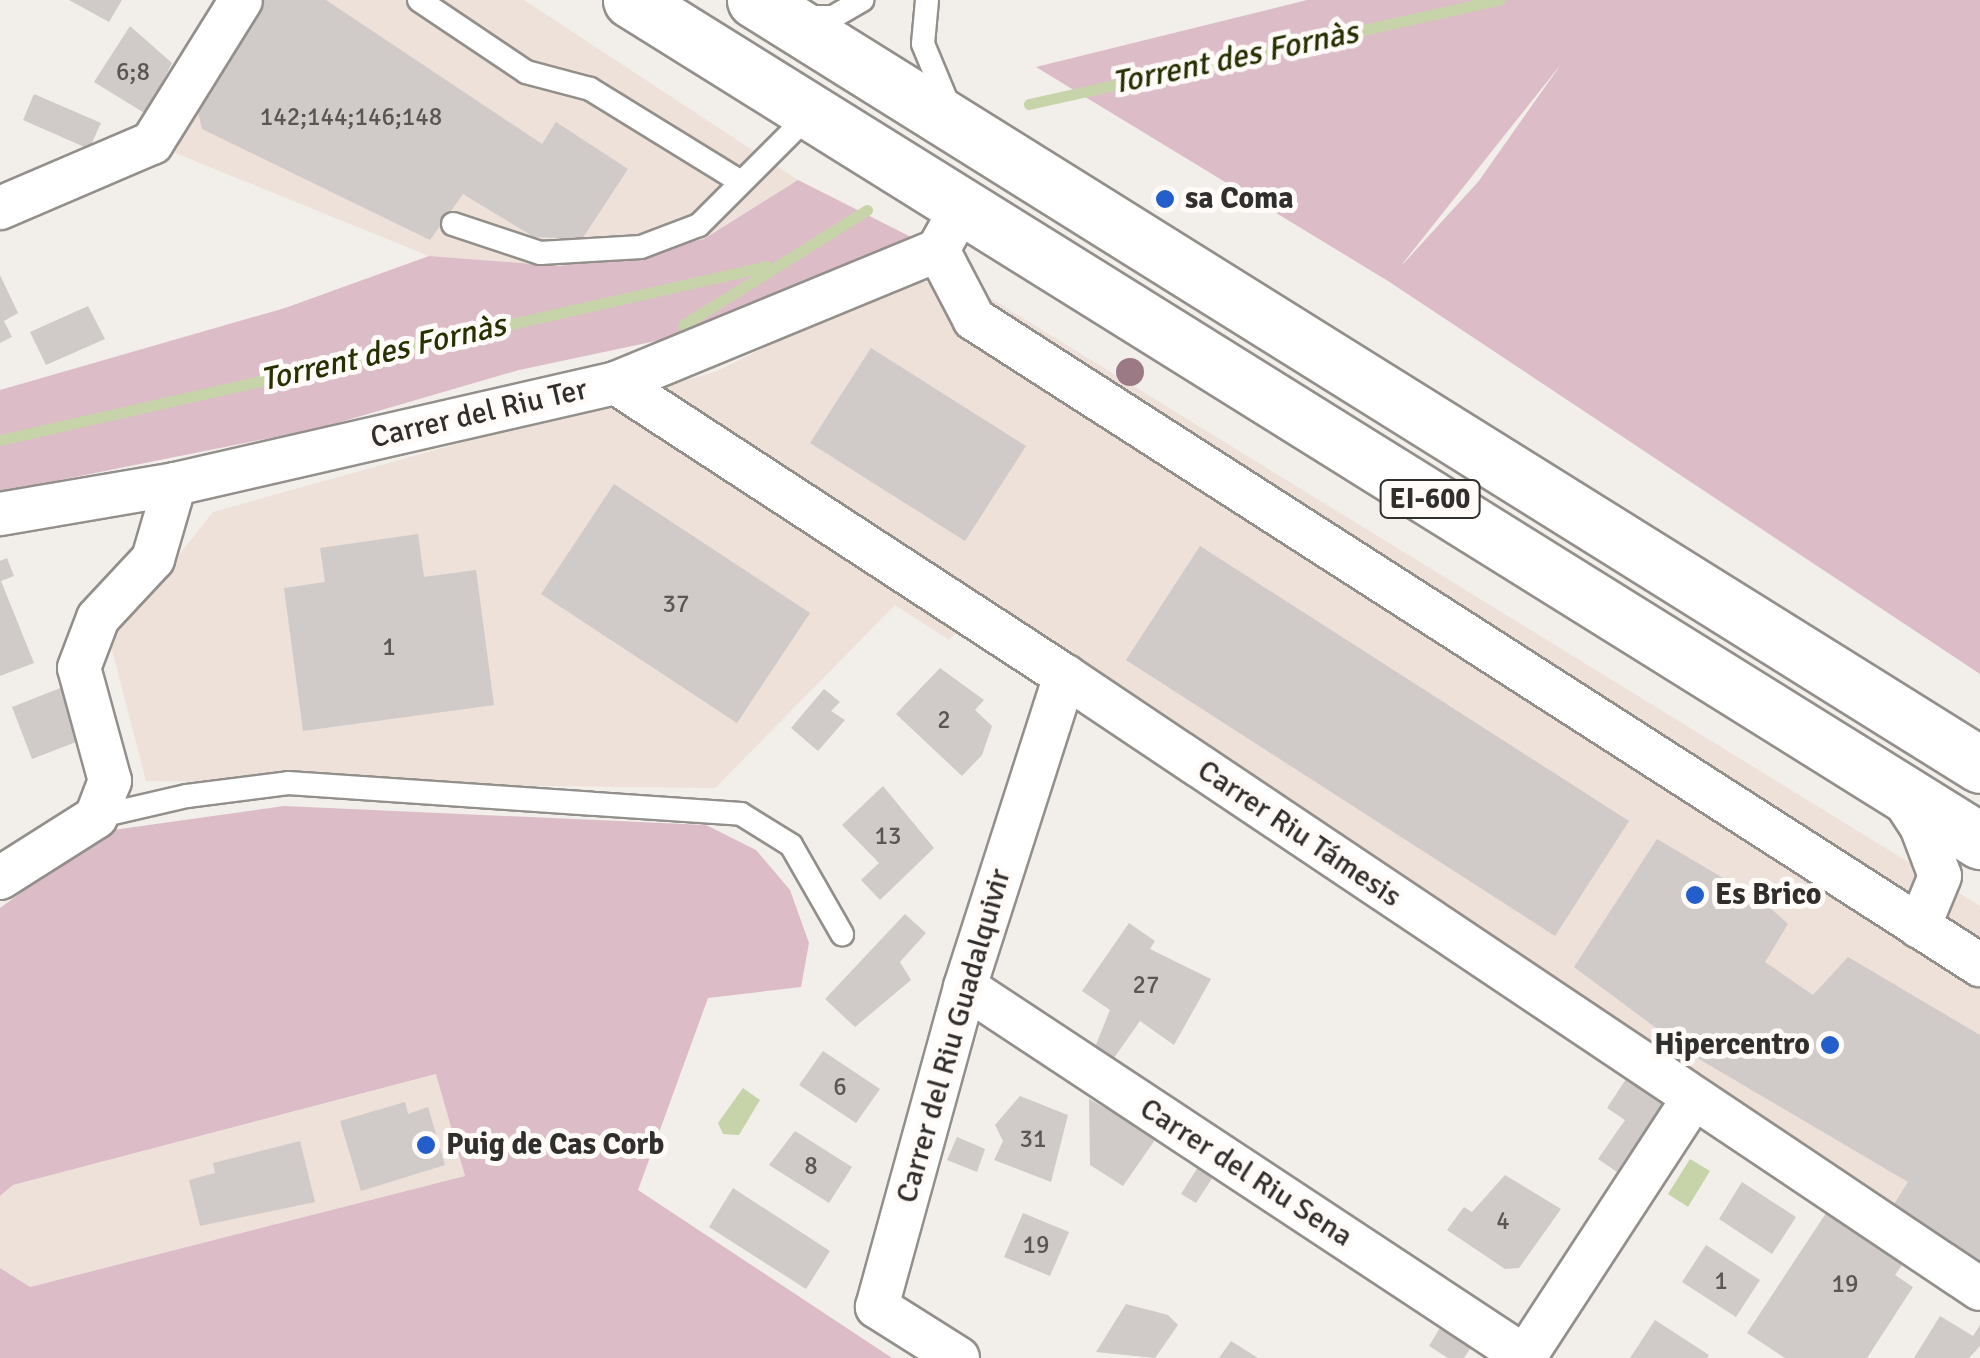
<!DOCTYPE html>
<html>
<head>
<meta charset="utf-8">
<style>
  body { margin:0 }
  #map { position:relative; width:1980px; height:1358px; overflow:hidden; background:#f2eeea; font-family:Signika,sans-serif }
  div>[style] { position:absolute }
  .built>* { inset:0; background:#ede1d9 }
  .green>* { inset:0; background:#dcbcc7 }
  .water>* { inset:0; background:#c7d4a9 }
  .stream>* { height:11px; margin:-5.5px; padding:0 5.5px; transform-origin:5.5px; border-radius:5.5px; background:#c7d4a9 }
  .building>* { inset:0; background:#d0cac9 }
  .roads { filter:drop-shadow(2px 0 #938f8b) drop-shadow(-2px 0 #938f8b) drop-shadow(0 2px #938f8b) drop-shadow(0 -2px #938f8b) }
  .lane>* { height:22px; margin:-11px; padding:0 11px; transform-origin:11px; border-radius:11px; background:#fff }
  .street>* { height:42px; margin:-21px; padding:0 21px; transform-origin:21px; border-radius:21px; background:#fff }
  .primary>* { height:55px; margin:-27.5px; padding:0 27.5px; transform-origin:27.5px; border-radius:27.5px; background:#fff }
  .trees>* { width:28px; height:28px; margin:-14px; border-radius:50%; background:#9b7a86 }
  .dots>* { width:28px; height:28px; translate:-50% -50%; box-sizing:border-box; border:5px solid #fffbf8; border-radius:50% }
  span { translate:-50% -50%; white-space:nowrap; text-align:center; line-height:1.15; -webkit-text-stroke:10px #fffbf8; paint-order:stroke }
  .number-label { font-size:25px; color:#595655 }
  .number-label span { -webkit-text-stroke-width:0 }
  .shield-label span { padding:2px 8px; background:#fffbf8; border:2px solid; border-radius:8px; -webkit-text-stroke-width:0 }
  .shield-label { font-size:28px; color:#312f2e; font-weight:700 }
  .poi-label { font-size:30px; color:#312f2e; font-weight:700 }
  .left { translate:0 -50%; text-align:left }
  .right { translate:-100% -50%; text-align:right }
  .street-label { font-size:30px; color:#312f2e }
  .water-label { font-size:32px; color:#263000; font-style:italic }
</style>
</head>
<body>
<div id="map">
  <div class="built">
    <i style="clip-path:polygon(253px 0,524px 0,798px 180px,704px 239px,560px 266px,429px 256px,175px 153px,176px 122px)"></i>
    <i style="clip-path:polygon(921px 282px,964px 282px,1980px 906px,1980px 1274px,1166px 725px,988px 597px,949px 640px,895px 605px,715px 788px,146px 781px,110px 642px,213px 512px,715px 372px,831px 315px)"></i>
    <i style="clip-path:polygon(437px 1074px,465px 1176px,30px 1287px,0 1268px,0 1196px,13px 1185px)"></i>
  </div>
  <div class="green">
    <i style="clip-path:polygon(evenodd,1307px 0,1980px 0,1980px 674px,1388px 281px,1036px 67px,1307px 0,1562px 63px,1478px 182px,1403px 264px,1403px 263px,1562px 63px)"></i>
    <i style="clip-path:polygon(798px 180px,919px 241px,689px 334px,519px 370px,320px 428px,0 492px,0 390px,285px 308px,429px 256px,560px 266px,704px 239px)"></i>
    <i style="clip-path:polygon(284px 806px,706px 825px,756px 850px,790px 890px,809px 943px,801px 987px,708px 998px,638px 1190px,892px 1358px,0 1358px,0 1268px,30px 1287px,465px 1176px,436px 1074px,13px 1185px,0 1196px,0 908px,106px 831px)"></i>
  </div>
  <div class="water">
    <i style="clip-path:polygon(743px 1088px,760px 1100px,739px 1135px,723px 1134px,718px 1123px)"></i>
    <i style="clip-path:polygon(1690px 1159px,1710px 1171px,1688px 1207px,1668px 1194px)"></i>
  </div>
  <div class="stream">
    <i style="left:1029px;top:104px;width:482px;rotate:-12.5deg"></i>
    <i style="left:683px;top:325px;width:217px;rotate:-32deg"></i>
    <i style="left:0;top:440px;width:786px;rotate:-12.78deg"></i>
  </div>
  <div class="building">
    <i style="clip-path:polygon(69px 0,122px 0,109px 22px)"></i>
    <i style="clip-path:polygon(264px 0,326px 0,542px 144px,556px 122px,628px 169px,582px 239px,534px 237px,463px 194px,430px 240px,202px 129px,198px 112px)"></i>
    <i style="clip-path:polygon(130px 26px,172px 63px,146px 114px,94px 82px)"></i>
    <i style="clip-path:polygon(34px 94px,101px 123px,89px 149px,23px 120px)"></i>
    <i style="clip-path:polygon(0 275px,18px 313px,4px 321px,12px 337px,0 343px)"></i>
    <i style="clip-path:polygon(88px 306px,105px 339px,46px 365px,30px 332px)"></i>
    <i style="clip-path:polygon(871px 348px,1026px 446px,965px 541px,810px 443px)"></i>
    <i style="clip-path:polygon(614px 484px,810px 613px,737px 723px,541px 594px)"></i>
    <i style="clip-path:polygon(418px 534px,424px 577px,476px 570px,494px 705px,303px 731px,284px 588px,325px 582px,320px 548px)"></i>
    <i style="clip-path:polygon(1200px 546px,1629px 821px,1555px 936px,1126px 660px)"></i>
    <i style="clip-path:polygon(7px 558px,14px 576px,1px 581px,34px 663px,0 676px,0 561px)"></i>
    <i style="clip-path:polygon(940px 668px,984px 700px,975px 710px,992px 726px,982px 755px,962px 776px,896px 714px)"></i>
    <i style="clip-path:polygon(63px 687px,84px 739px,32px 759px,12px 707px)"></i>
    <i style="clip-path:polygon(824px 689px,840px 702px,831px 711px,845px 720px,818px 751px,791px 728px)"></i>
    <i style="clip-path:polygon(883px 786px,934px 848px,880px 900px,861px 880px,879px 863px,842px 825px)"></i>
    <i style="clip-path:polygon(1657px 839px,1764px 902px,1788px 924px,1765px 962px,1813px 995px,1848px 957px,1980px 1035px,1980px 1272px,1891px 1209px,1908px 1182px,1694px 1056px,1574px 967px)"></i>
    <i style="clip-path:polygon(905px 914px,926px 933px,900px 962px,911px 980px,855px 1027px,825px 999px)"></i>
    <i style="clip-path:polygon(1129px 923px,1155px 941px,1150px 949px,1211px 979px,1174px 1045px,1140px 1021px,1114px 1058px,1095px 1047px,1110px 1010px,1082px 991px)"></i>
    <i style="clip-path:polygon(823px 1051px,880px 1089px,856px 1123px,799px 1085px)"></i>
    <i style="clip-path:polygon(1628px 1076px,1665px 1101px,1617px 1172px,1598px 1159px,1625px 1120px,1607px 1108px)"></i>
    <i style="clip-path:polygon(1020px 1096px,1068px 1115px,1051px 1182px,994px 1160px,1003px 1141px,995px 1125px)"></i>
    <i style="clip-path:polygon(1089px 1099px,1157px 1137px,1123px 1186px,1090px 1165px)"></i>
    <i style="clip-path:polygon(405px 1102px,408px 1114px,428px 1107px,445px 1165px,361px 1191px,340px 1121px)"></i>
    <i style="clip-path:polygon(795px 1131px,852px 1167px,829px 1203px,769px 1165px)"></i>
    <i style="clip-path:polygon(957px 1137px,985px 1149px,977px 1172px,947px 1160px)"></i>
    <i style="clip-path:polygon(300px 1141px,315px 1202px,200px 1226px,189px 1180px,215px 1173px,213px 1163px)"></i>
    <i style="clip-path:polygon(1198px 1167px,1213px 1177px,1196px 1203px,1181px 1194px)"></i>
    <i style="clip-path:polygon(1505px 1175px,1561px 1209px,1519px 1268px,1505px 1269px,1447px 1230px,1464px 1207px,1472px 1212px)"></i>
    <i style="clip-path:polygon(1742px 1182px,1796px 1217px,1772px 1254px,1719px 1219px)"></i>
    <i style="clip-path:polygon(733px 1188px,830px 1251px,806px 1289px,709px 1227px)"></i>
    <i style="clip-path:polygon(1830px 1207px,1907px 1258px,1895px 1275px,1913px 1287px,1867px 1358px,1785px 1358px,1747px 1333px)"></i>
    <i style="clip-path:polygon(1023px 1213px,1069px 1232px,1050px 1276px,1004px 1257px)"></i>
    <i style="clip-path:polygon(1706px 1245px,1760px 1280px,1736px 1317px,1682px 1282px)"></i>
    <i style="clip-path:polygon(1126px 1304px,1168px 1315px,1178px 1325px,1155px 1358px,1096px 1352px)"></i>
    <i style="clip-path:polygon(1940px 1316px,1973px 1336px,1980px 1325px,1980px 1346px,1969px 1358px,1914px 1358px)"></i>
    <i style="clip-path:polygon(1655px 1320px,1709px 1355px,1707px 1358px,1630px 1358px)"></i>
    <i style="clip-path:polygon(1443px 1323px,1474px 1343px,1464px 1358px,1448px 1358px,1429px 1346px)"></i>
    <i style="clip-path:polygon(1231px 1341px,1258px 1358px,1219px 1358px)"></i>
  </div>
  <div class="roads">
    <div class="lane">
      <i style="left:419px;top:0;width:129px;rotate:33.9deg"></i>
      <i style="left:526px;top:72px;width:66px;rotate:14.9deg"></i>
      <i style="left:590px;top:89px;width:177px;rotate:31.6deg"></i>
      <i style="left:927px;top:0;width:44px;rotate:95.2deg"></i>
      <i style="left:923px;top:44px;width:65px;rotate:67.4deg"></i>
      <i style="left:807px;top:17px;width:26px"></i>
      <i style="left:833px;top:17px;width:34px;rotate:-30deg"></i>
      <i style="left:453px;top:224px;width:92px;rotate:18.4deg"></i>
      <i style="left:540px;top:253px;width:101px;rotate:-3.4deg"></i>
      <i style="left:641px;top:247px;width:62px;rotate:-20.8deg"></i>
      <i style="left:699px;top:225px;width:158px;rotate:-45deg"></i>
      <i style="left:96px;top:817px;width:93px;rotate:-13deg"></i>
      <i style="left:187px;top:796px;width:102px;rotate:-7.3deg"></i>
      <i style="left:288px;top:783px;width:454px;rotate:3.9deg"></i>
      <i style="left:741px;top:814px;width:59px;rotate:31.8deg"></i>
      <i style="left:791px;top:845px;width:103px;rotate:60.2deg"></i>
    </div>
    <div class="street">
      <i style="left:962px;top:207px;width:49px;rotate:119.2deg"></i>
      <i style="left:938px;top:250px;width:78px;rotate:62.4deg"></i>
      <i style="left:974px;top:319px;width:1196px;rotate:32.71deg"></i>
      <i style="left:0;top:208px;width:165px;rotate:-23.2deg"></i>
      <i style="left:152px;top:143px;width:168px;rotate:-58.1deg"></i>
      <i style="left:616px;top:383px;width:536px;rotate:33.13deg"></i>
      <i style="left:1065px;top:676px;width:1101px;rotate:33.82deg"></i>
      <i style="left:0;top:514px;width:178px;rotate:-9.7deg"></i>
      <i style="left:175px;top:484px;width:452px;rotate:-12.9deg"></i>
      <i style="left:616px;top:383px;width:348px;rotate:-22.4deg"></i>
      <i style="left:1898px;top:791px;width:42px;rotate:56.7deg"></i>
      <i style="left:1921px;top:826px;width:53px;rotate:69.2deg"></i>
      <i style="left:1940px;top:876px;width:55px;rotate:112.4deg"></i>
      <i style="left:0;top:878px;width:114px;rotate:-32.4deg"></i>
      <i style="left:96px;top:817px;width:39px;rotate:-69deg"></i>
      <i style="left:110px;top:781px;width:117px;rotate:-105.3deg"></i>
      <i style="left:79px;top:668px;width:53px;rotate:-69.2deg"></i>
      <i style="left:98px;top:618px;width:81px;rotate:-47deg"></i>
      <i style="left:153px;top:559px;width:78px;rotate:-73.7deg"></i>
      <i style="left:965px;top:987px;width:673px;rotate:33.43deg"></i>
      <i style="left:958px;top:1358px;width:96px;rotate:-147.8deg"></i>
      <i style="left:877px;top:1307px;width:332px;rotate:-74.6deg"></i>
      <i style="left:965px;top:987px;width:327px;rotate:-72.2deg"></i>
      <i style="left:1524px;top:1358px;width:308px;rotate:-56.9deg"></i>
    </div>
    <div class="primary">
      <i style="left:631px;top:0;width:1590px;rotate:31.94deg"></i>
      <i style="left:755px;top:0;width:1444px;rotate:31.98deg"></i>
    </div>
  </div>
  <div class="trees">
    <i style="left:1130px;top:372px"></i>
  </div>
  <div class="dots">
    <i style="left:1165px;top:199px;background:#245eca"></i>
    <i style="left:1695px;top:895px;background:#245eca"></i>
    <i style="left:1830px;top:1045px;background:#245eca"></i>
    <i style="left:426px;top:1145px;background:#245eca"></i>
  </div>
  <div class="number-label">
    <span style="left:133px;top:72px">6;8</span>
    <span style="left:351px;top:117px">142;144;146;148</span>
    <span style="left:676px;top:604px">37</span>
    <span style="left:389px;top:647px">1</span>
    <span style="left:944px;top:720px">2</span>
    <span style="left:888px;top:836px">13</span>
    <span style="left:1146px;top:985px">27</span>
    <span style="left:840px;top:1087px">6</span>
    <span style="left:1033px;top:1139px">31</span>
    <span style="left:811px;top:1166px">8</span>
    <span style="left:1503px;top:1221px">4</span>
    <span style="left:1036px;top:1245px">19</span>
    <span style="left:1721px;top:1281px">1</span>
    <span style="left:1845px;top:1284px">19</span>
  </div>
  <div class="shield-label">
    <span style="left:1430px;top:499px">EI-600</span>
  </div>
  <div class="poi-label">
    <span class="left" style="left:1185px;top:199px">sa Coma</span>
    <span class="left" style="left:1715px;top:895px">Es Brico</span>
    <span class="right" style="left:1810px;top:1045px">Hipercentro</span>
    <span class="left" style="left:446px;top:1145px">Puig de Cas Corb</span>
  </div>
  <div class="street-label">
    <span style="left:479px;top:414px;rotate:-13deg">Carrer del Riu Ter</span>
    <span style="left:1299px;top:834px;rotate:34deg">Carrer Riu Támesis</span>
    <span style="left:954px;top:1036px;rotate:-74deg">Carrer del Riu Guadalquivir</span>
    <span style="left:1246px;top:1173px;rotate:33deg">Carrer del Riu Sena</span>
  </div>
  <div class="water-label">
    <span style="left:1235px;top:58px;rotate:-12deg">Torrent des Fornàs</span>
    <span style="left:383px;top:353px;rotate:-13deg">Torrent des Fornàs</span>
  </div>
</div>
</body>
</html>
